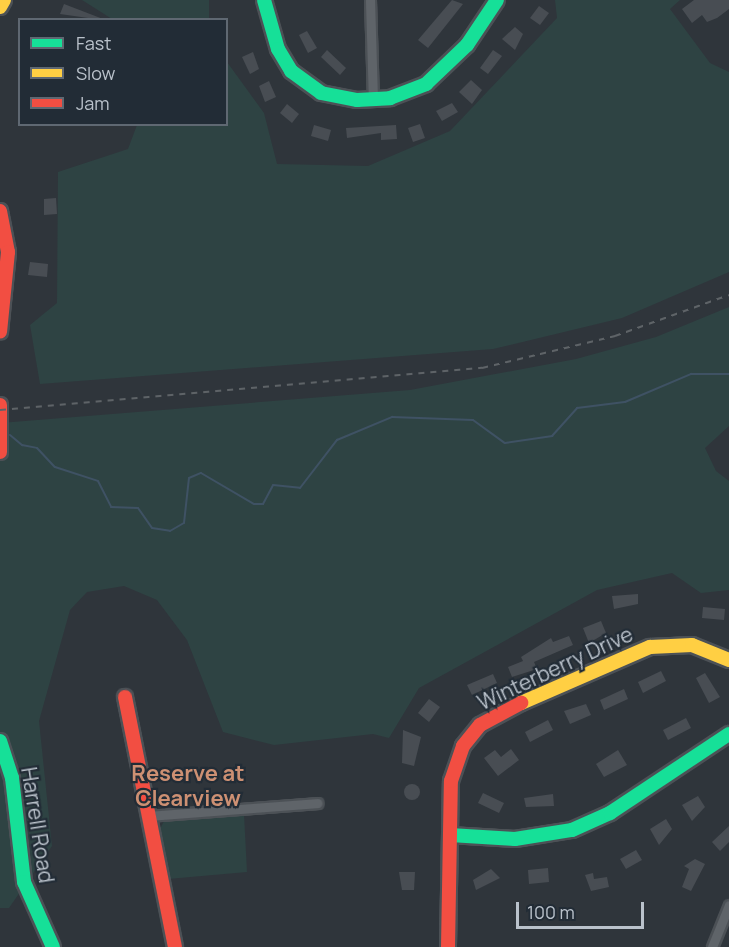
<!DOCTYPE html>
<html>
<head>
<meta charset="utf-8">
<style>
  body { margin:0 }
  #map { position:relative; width:729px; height:947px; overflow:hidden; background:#2f353b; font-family:Manrope,sans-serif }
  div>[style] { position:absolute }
  .green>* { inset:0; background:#2e4343 }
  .stream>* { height:2px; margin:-1px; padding:0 1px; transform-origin:1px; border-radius:1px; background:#3f5264 }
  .building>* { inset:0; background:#484d53 }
  .round { border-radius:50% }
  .roads { filter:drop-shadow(2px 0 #4c5156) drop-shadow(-2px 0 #4c5156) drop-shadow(0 2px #4c5156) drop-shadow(0 -2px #4c5156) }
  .street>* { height:9px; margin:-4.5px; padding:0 4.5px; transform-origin:4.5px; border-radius:4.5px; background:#5f6469 }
  .fast>* { height:14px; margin:-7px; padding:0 7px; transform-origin:7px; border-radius:7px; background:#16e098 }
  .slow>* { height:14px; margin:-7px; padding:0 7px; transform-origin:7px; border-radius:7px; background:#ffcf43 }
  .jam>* { height:14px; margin:-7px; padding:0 7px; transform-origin:7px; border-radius:7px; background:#f24e42 }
  .rail>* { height:2px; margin-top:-1px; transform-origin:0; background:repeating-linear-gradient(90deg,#5e6367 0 6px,transparent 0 12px) }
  span { translate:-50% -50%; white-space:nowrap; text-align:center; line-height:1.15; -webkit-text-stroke:4.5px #222c36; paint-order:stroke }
  .street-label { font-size:21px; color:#bac2cb }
  .neighbourhood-label { font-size:22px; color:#cd9073; font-weight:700 }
  .legend { position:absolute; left:18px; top:18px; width:210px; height:108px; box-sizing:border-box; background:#222c36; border:2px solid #5f6872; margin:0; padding:8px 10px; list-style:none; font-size:18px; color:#bac2cb }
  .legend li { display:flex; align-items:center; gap:12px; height:30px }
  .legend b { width:30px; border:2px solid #5f6872 }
  .scale { position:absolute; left:516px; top:902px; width:128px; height:27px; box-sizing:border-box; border:3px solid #bac2cb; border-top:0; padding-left:8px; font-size:18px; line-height:21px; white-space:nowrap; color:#bac2cb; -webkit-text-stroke:4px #222c36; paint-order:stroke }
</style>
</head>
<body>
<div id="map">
  <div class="green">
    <i style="clip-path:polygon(82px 0,209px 0,209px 19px,112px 19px)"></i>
    <i style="clip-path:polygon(555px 0,680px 0,670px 9px,710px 63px,729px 72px,729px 272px,622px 318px,493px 349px,40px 384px,30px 325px,57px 303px,58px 172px,128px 149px,137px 125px,226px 124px,227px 62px,264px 113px,277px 164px,368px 166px,450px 131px,557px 18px)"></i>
    <i style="clip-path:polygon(729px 307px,729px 426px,705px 448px,716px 471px,729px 481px,729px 590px,701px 593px,672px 573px,597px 590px,419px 688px,389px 738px,373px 734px,274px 745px,223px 732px,187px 640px,157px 600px,124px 586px,87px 592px,70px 610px,39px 721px,52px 846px,9px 908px,0 908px,0 423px,410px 390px,576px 359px,656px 337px)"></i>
    <i style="clip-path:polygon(244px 814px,247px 872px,168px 879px,160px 829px,164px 821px)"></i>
  </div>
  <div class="stream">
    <i style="left:10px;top:435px;width:16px;rotate:40deg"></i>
    <i style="left:22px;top:445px;width:15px;rotate:11deg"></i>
    <i style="left:37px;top:448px;width:26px;rotate:47deg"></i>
    <i style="left:55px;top:467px;width:45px;rotate:18deg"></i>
    <i style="left:98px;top:481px;width:29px;rotate:63deg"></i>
    <i style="left:111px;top:507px;width:27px;rotate:2deg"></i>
    <i style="left:138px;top:508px;width:24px;rotate:55deg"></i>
    <i style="left:152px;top:528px;width:18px;rotate:9deg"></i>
    <i style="left:170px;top:531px;width:16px;rotate:-30deg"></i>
    <i style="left:184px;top:523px;width:45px;rotate:-83.7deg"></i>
    <i style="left:189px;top:478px;width:13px;rotate:-23deg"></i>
    <i style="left:201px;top:473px;width:61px;rotate:30.3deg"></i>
    <i style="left:254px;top:504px;width:9px"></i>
    <i style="left:263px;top:504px;width:21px;rotate:-62deg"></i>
    <i style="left:273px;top:485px;width:27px;rotate:6deg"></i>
    <i style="left:300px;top:488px;width:61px;rotate:-52.4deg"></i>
    <i style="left:337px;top:440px;width:60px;rotate:-22.7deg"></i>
    <i style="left:392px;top:417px;width:81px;rotate:2.1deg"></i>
    <i style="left:473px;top:420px;width:39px;rotate:36deg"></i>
    <i style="left:505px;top:443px;width:48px;rotate:-8.5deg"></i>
    <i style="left:552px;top:436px;width:38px;rotate:-48deg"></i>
    <i style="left:577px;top:408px;width:48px;rotate:-7.1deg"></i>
    <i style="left:625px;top:402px;width:72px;rotate:-23deg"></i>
    <i style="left:691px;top:374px;width:38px"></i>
  </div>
  <div class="building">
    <i style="clip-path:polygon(452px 0,463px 4px,428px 48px,418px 40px)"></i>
    <i style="clip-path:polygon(694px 0,729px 0,729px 9px,717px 18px,707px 22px,702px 15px,692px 23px,682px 9px)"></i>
    <i style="clip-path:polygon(64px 4px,103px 19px,102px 20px,60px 14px)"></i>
    <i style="clip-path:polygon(539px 6px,549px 13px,540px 25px,530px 18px)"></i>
    <i style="clip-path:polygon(515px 27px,523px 34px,515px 50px,502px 39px)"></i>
    <i style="clip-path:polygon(307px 31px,317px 48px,308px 53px,299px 35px)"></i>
    <i style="clip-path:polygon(327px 50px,346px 68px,340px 75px,321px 57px)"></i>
    <i style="clip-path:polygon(493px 50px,502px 56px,488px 74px,480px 68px)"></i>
    <i style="clip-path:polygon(253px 52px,259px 69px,250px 74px,242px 57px)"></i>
    <i style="clip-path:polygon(471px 80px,482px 90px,472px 104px,459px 92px)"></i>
    <i style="clip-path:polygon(269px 81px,276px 97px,265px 102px,259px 86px)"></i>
    <i style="clip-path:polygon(452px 103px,458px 112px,442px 121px,436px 111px)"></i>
    <i style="clip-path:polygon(287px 104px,299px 114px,292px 123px,280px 113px)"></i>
    <i style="clip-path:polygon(420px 124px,425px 138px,413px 142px,408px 128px)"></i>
    <i style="clip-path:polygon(314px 125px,331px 130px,328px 141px,311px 136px)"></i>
    <i style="clip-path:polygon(396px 125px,397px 139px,381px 140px,381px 133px,347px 138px,346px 128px)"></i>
    <i style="clip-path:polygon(56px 198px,57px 214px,44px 215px,44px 199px)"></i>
    <i style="clip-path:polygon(30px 262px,48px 264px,47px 277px,28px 275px)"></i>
    <i style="clip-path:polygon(638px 594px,638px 604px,614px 609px,612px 596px)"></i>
    <i style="clip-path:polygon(703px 607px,725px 609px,724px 620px,702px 618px)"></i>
    <i style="clip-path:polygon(601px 621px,606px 633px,589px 643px,583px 628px)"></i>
    <i style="clip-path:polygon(569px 636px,573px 645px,534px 662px,537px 669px,512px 677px,508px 667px,523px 661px,521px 657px,551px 638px,553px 642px)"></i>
    <i style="clip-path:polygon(661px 671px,666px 681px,643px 693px,638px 682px)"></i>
    <i style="clip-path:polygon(705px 673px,720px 697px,709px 703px,696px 678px)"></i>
    <i style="clip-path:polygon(493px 674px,497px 683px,472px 695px,467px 685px)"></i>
    <i style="clip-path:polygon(624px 689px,628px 699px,604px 710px,600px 700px)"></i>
    <i style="clip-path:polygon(429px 699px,440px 707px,429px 722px,418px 713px)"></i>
    <i style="clip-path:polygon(586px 704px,591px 715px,570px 724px,564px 711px)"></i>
    <i style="clip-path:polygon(686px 718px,691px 728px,668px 740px,663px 730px)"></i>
    <i style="clip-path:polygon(548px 720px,553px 730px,530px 742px,525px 732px)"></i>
    <i style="clip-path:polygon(403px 730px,421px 737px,414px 766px,402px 763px)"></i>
    <i style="clip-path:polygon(511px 749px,519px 760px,498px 776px,484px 758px,495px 750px,501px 757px)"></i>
    <i style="clip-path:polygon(618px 750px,627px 765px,604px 777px,596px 764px)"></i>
    <i class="round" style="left:404px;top:784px;width:16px;height:16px"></i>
    <i style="clip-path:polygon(483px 793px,504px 803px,499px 813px,478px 803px)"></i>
    <i style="clip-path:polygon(553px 794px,554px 806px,526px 807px,524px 798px)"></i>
    <i style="clip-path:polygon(698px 796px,705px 807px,692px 821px,682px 805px)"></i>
    <i style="clip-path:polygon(666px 819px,672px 829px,659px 845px,650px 829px)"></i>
    <i style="clip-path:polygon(729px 826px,729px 842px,720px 851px,712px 842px)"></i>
    <i style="clip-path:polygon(636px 850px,642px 860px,626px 869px,620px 859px)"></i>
    <i style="clip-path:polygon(695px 859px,705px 864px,691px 891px,682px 887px,689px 869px,684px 866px)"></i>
    <i style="clip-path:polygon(548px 868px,549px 882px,529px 884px,528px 870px)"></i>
    <i style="clip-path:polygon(491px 869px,500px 878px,476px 890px,473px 880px)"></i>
    <i style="clip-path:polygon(399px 872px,415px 872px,414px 890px,402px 890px)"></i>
    <i style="clip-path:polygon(593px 873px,594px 879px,607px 877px,609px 887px,591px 891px,585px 875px)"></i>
  </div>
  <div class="roads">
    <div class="street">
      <i style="left:370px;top:0;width:100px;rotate:88.3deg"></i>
      <i style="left:149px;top:816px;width:169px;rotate:-4.4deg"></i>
      <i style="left:712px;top:947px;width:45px;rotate:-68deg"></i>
    </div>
    <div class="fast">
      <i style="left:264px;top:0;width:51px;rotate:74.1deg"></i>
      <i style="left:278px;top:49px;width:26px;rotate:59deg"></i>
      <i style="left:291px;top:71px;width:37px;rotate:36deg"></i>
      <i style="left:321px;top:93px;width:37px;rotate:11deg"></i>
      <i style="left:357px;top:100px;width:33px;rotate:-3deg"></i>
      <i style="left:390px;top:98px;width:39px;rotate:-21deg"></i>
      <i style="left:426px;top:84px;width:57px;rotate:-43.6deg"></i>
      <i style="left:467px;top:45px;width:54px;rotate:-56.3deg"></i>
      <i style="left:0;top:741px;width:39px;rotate:72deg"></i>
      <i style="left:12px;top:778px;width:105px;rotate:83.4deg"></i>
      <i style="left:24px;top:882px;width:71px;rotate:66deg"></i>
      <i style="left:450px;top:835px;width:65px;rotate:3.5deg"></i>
      <i style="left:515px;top:839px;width:58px;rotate:-9deg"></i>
      <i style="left:572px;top:830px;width:42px;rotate:-24.1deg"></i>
      <i style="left:610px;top:813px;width:143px;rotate:-33.6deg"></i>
    </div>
    <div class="slow">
      <i style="left:0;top:7px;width:8px;rotate:-60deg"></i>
      <i style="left:521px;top:703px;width:141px;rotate:-23.5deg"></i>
      <i style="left:650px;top:647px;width:42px;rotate:-2.7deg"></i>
      <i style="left:692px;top:645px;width:40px;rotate:22deg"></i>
    </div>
    <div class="jam">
      <i style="left:0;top:211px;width:42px;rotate:79deg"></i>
      <i style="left:8px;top:252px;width:80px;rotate:95.7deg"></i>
      <i style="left:0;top:405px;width:47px;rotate:90deg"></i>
      <i style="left:125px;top:697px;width:255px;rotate:78.7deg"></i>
      <i style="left:448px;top:947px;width:166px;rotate:-89deg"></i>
      <i style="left:451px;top:781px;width:37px;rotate:-71deg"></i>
      <i style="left:463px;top:746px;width:27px;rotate:-51deg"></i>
      <i style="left:480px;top:725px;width:47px;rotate:-28.2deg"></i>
    </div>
  </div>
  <div class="rail">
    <i style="left:0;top:410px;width:484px;rotate:-5deg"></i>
    <i style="left:482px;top:368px;width:137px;rotate:-13.5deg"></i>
    <i style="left:615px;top:336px;width:121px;rotate:-19.8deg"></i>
  </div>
  <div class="street-label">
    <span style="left:555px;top:668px;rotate:-25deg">Winterberry Drive</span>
    <span style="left:38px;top:825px;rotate:81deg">Harrell Road</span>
  </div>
  <div class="neighbourhood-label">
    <span style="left:188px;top:786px">Reserve at<br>Clearview</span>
  </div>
  <ul class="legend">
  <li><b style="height:8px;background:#16e098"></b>Fast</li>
  <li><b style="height:8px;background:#ffcf43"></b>Slow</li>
  <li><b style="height:8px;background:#f24e42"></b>Jam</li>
  </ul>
  <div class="scale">100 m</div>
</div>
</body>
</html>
